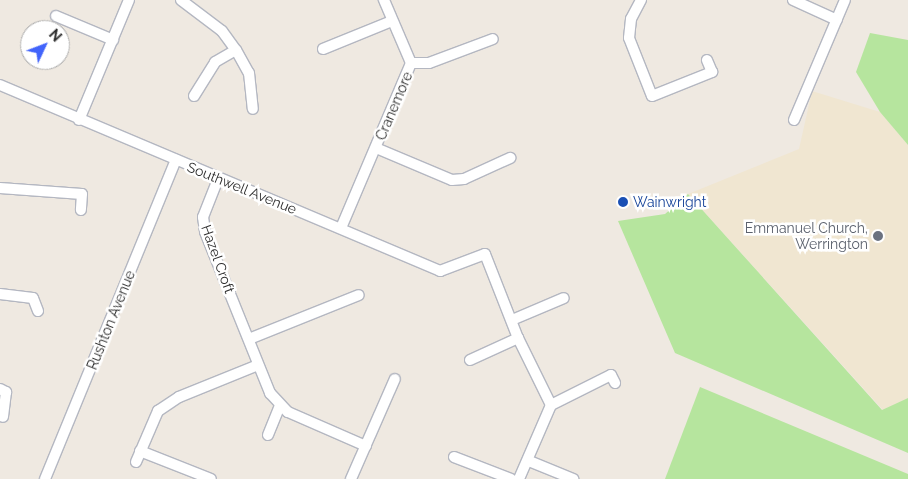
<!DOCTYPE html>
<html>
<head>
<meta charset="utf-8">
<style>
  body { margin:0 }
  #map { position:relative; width:908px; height:479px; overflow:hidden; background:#efe9e1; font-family:Raleway,sans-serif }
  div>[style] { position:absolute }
  .education>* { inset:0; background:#f0e6d1 }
  .green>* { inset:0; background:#b6e59e }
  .roads { filter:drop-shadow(1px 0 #b4b7c1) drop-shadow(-1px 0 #b4b7c1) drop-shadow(0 1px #b4b7c1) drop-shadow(0 -1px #b4b7c1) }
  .minor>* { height:10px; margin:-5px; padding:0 5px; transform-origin:5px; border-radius:5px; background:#fff }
  .dots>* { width:14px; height:14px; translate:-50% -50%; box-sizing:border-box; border:2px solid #fff; border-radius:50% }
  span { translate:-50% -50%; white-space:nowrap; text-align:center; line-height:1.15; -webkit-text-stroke:5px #fff; paint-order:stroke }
  .street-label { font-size:14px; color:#2e2e2e }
  .transit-label { font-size:14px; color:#164399 }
  .left { translate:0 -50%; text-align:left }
  .worship-label { font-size:14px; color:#5b616d }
  .right { translate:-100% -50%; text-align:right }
  .north { position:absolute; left:20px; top:20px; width:50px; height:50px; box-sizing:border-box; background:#fff; border:1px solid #ababab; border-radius:50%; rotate:47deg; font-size:14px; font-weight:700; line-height:20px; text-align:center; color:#2e2e2e }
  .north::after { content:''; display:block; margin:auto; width:18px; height:22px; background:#4264fb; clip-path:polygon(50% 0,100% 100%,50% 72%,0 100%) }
</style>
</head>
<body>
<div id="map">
  <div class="education">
    <i style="clip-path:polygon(812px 91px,880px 112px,908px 145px,908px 398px,883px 410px,688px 194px,799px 149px)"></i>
  </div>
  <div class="green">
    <i style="clip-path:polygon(870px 33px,908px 40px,908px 145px,880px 112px,856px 72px)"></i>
    <i style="clip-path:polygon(688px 194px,882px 410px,908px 398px,908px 453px,675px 353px,618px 221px,665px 214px)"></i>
    <i style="clip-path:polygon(700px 387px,908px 474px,908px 479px,665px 479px)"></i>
  </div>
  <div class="roads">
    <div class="minor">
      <i style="left:181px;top:0;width:51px;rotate:37.1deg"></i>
      <i style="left:222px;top:31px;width:24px;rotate:54deg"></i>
      <i style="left:236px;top:50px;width:26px;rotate:61deg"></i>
      <i style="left:249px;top:73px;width:36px;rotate:84deg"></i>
      <i style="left:641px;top:0;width:21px;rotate:118deg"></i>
      <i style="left:631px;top:19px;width:19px;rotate:96deg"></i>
      <i style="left:629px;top:38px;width:62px;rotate:68.4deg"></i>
      <i style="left:652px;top:96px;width:65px;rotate:-21.8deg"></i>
      <i style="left:712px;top:72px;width:13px;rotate:-113deg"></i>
      <i style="left:793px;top:0;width:48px;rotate:24.4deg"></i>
      <i style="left:56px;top:16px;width:62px;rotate:22.8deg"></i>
      <i style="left:323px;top:49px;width:74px;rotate:-22.1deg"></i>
      <i style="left:411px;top:63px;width:18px"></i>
      <i style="left:429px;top:63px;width:68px;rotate:-20.6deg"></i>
      <i style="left:0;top:85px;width:478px;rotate:22.9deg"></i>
      <i style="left:440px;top:271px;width:48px;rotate:-20.7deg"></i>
      <i style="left:485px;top:254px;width:90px;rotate:68.6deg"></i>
      <i style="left:518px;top:338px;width:75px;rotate:63.8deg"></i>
      <i style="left:551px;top:405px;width:81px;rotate:113.4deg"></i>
      <i style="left:194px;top:96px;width:40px;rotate:-58deg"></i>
      <i style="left:215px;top:62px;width:24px;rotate:-30deg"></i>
      <i style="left:79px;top:120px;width:130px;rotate:-67.4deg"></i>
      <i style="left:794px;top:120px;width:130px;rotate:-67deg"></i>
      <i style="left:376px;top:148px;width:82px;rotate:22.8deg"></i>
      <i style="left:452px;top:180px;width:12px;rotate:-5deg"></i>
      <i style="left:464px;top:179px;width:51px;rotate:-24.5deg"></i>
      <i style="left:218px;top:179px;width:41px;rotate:111.5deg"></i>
      <i style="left:203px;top:217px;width:15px;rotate:82deg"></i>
      <i style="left:205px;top:232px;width:174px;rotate:68deg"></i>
      <i style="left:270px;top:393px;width:26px;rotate:47deg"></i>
      <i style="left:288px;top:412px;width:85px;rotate:23.6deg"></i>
      <i style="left:0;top:188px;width:82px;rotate:4.2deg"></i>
      <i style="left:82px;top:194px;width:16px;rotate:94deg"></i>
      <i style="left:341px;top:228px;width:179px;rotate:-67deg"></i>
      <i style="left:411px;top:63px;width:69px;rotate:-113.2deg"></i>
      <i style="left:0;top:294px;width:33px;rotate:7deg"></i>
      <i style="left:33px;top:298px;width:14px;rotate:69deg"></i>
      <i style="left:512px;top:320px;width:56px;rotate:-22.9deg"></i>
      <i style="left:249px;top:339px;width:118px;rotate:-21.8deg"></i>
      <i style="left:470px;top:360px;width:53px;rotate:-24.6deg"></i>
      <i style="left:0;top:389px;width:7px;rotate:27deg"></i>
      <i style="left:6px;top:392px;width:25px;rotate:97deg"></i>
      <i style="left:551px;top:405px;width:67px;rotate:-26.6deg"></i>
      <i style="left:611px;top:375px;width:9px;rotate:63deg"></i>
      <i style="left:268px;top:435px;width:31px;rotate:-68deg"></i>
      <i style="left:140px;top:451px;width:76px;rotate:21.5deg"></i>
      <i style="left:454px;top:457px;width:61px;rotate:21.1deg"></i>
      <i style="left:529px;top:461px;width:48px;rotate:22.2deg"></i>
      <i style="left:136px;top:462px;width:56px;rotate:-66.7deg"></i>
      <i style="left:158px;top:411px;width:25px;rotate:-34deg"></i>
      <i style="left:179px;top:397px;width:85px;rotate:-22.1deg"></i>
      <i style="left:45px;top:479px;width:345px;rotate:-67.7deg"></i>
      <i style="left:351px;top:479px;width:109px;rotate:-66.3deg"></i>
    </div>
  </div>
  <div class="dots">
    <i style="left:623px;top:202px;background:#1a4fb4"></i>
    <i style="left:878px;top:236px;background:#6b7280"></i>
  </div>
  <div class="street-label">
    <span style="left:394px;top:106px;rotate:-67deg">Cranemore</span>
    <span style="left:242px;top:188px;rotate:22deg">Southwell Avenue</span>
    <span style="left:218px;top:259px;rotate:70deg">Hazel Croft</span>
    <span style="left:111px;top:320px;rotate:-68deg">Rushton Avenue</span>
  </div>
  <div class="transit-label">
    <span class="left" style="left:633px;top:202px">Wainwright</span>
  </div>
  <div class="worship-label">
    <span class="right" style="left:868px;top:236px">Emmanuel Church,<br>Werrington</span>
  </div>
  <div class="north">N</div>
</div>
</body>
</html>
